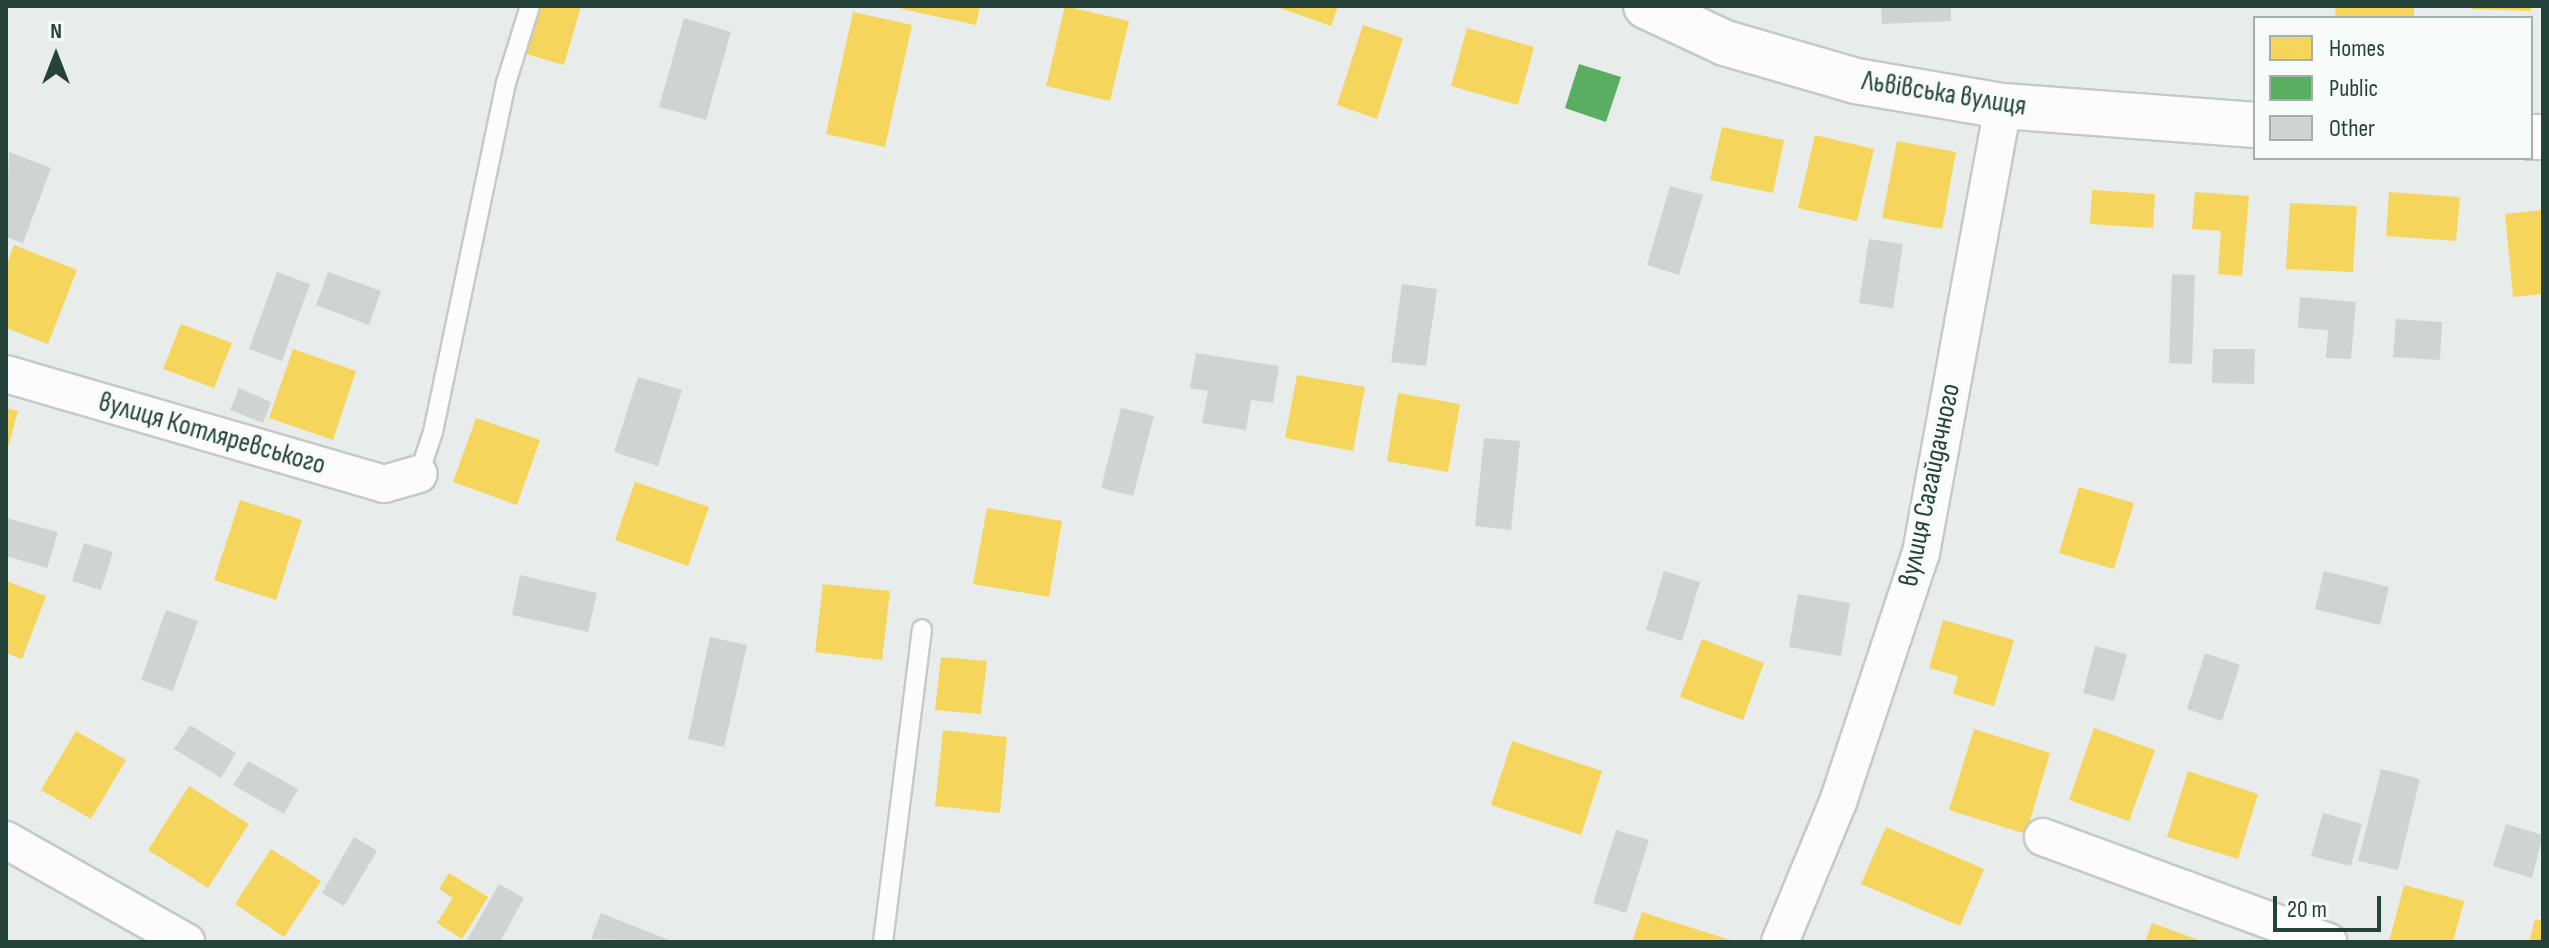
<!DOCTYPE html>
<html>
<head>
<meta charset="utf-8">
<style>
  body { margin:0 }
  #map { position:relative; width:2549px; height:948px; overflow:hidden; background:#e8edeb; font-family:"Sofia Sans Condensed",sans-serif }
  div>[style] { position:absolute }
  .homes>* { inset:0; background:#f6d55c }
  .public>* { inset:0; background:#5aae61 }
  .building>* { inset:0; background:#cfd4d2 }
  .roads { filter:drop-shadow(2px 0 #c5cac8) drop-shadow(-2px 0 #c5cac8) drop-shadow(0 2px #c5cac8) drop-shadow(0 -2px #c5cac8) }
  .service>* { height:18px; margin:-9px; padding:0 9px; transform-origin:9px; border-radius:9px; background:#fcfcfc }
  .minor>* { height:36px; margin:-18px; padding:0 18px; transform-origin:18px; border-radius:18px; background:#fcfcfc }
  .secondary>* { height:44px; margin:-22px; padding:0 22px; transform-origin:22px; border-radius:22px; background:#fcfcfc }
  span { translate:-50% -50%; white-space:nowrap; text-align:center; line-height:1.15; -webkit-text-stroke:8px #f7fbf9; paint-order:stroke }
  .street-label { font-size:28px; color:#24423a }
  .frame { position:absolute; inset:0; border:8px solid #24423a; pointer-events:none }
  .legend { position:absolute; left:2253px; top:16px; width:280px; height:144px; box-sizing:border-box; background:#f7fbf9; border:2px solid #a3b1ad; margin:0; padding:10px 14px; list-style:none; font-size:24px; color:#24423a }
  .legend li { display:flex; align-items:center; gap:16px; height:40px }
  .legend b { width:40px; border:2px solid #a3b1ad }
  .north { position:absolute; left:16px; top:16px; width:80px; height:80px; -webkit-text-stroke:6px #f7fbf9; paint-order:stroke; rotate:0deg; font-size:22px; font-weight:700; line-height:32px; text-align:center; color:#24423a }
  .north::after { content:''; display:block; margin:auto; width:28px; height:36px; background:#24423a; clip-path:polygon(50% 0,100% 100%,50% 72%,0 100%) }
  .scale { position:absolute; left:2273px; top:896px; width:108px; height:36px; box-sizing:border-box; border:4px solid #24423a; border-top:0; padding-left:10px; font-size:24px; line-height:28px; white-space:nowrap; color:#24423a; -webkit-text-stroke:6px #f7fbf9; paint-order:stroke }
</style>
</head>
<body>
<div id="map">
  <div class="homes">
    <i style="clip-path:polygon(540px 6px,581px 6px,564px 65px,526px 54px)"></i>
    <i style="clip-path:polygon(903px 6px,980px 6px,976px 25px,902px 9px)"></i>
    <i style="clip-path:polygon(1065px 6px,1129px 21px,1110px 101px,1046px 86px)"></i>
    <i style="clip-path:polygon(1274px 6px,1338px 6px,1331px 26px)"></i>
    <i style="clip-path:polygon(2336px 6px,2414px 6px,2414px 18px,2335px 18px)"></i>
    <i style="clip-path:polygon(2473px 6px,2531px 6px,2531px 11px,2472px 9px)"></i>
    <i style="clip-path:polygon(853px 12px,912px 25px,885px 147px,826px 134px)"></i>
    <i style="clip-path:polygon(1363px 25px,1403px 38px,1377px 119px,1337px 105px)"></i>
    <i style="clip-path:polygon(1467px 28px,1534px 47px,1518px 105px,1451px 86px)"></i>
    <i style="clip-path:polygon(1722px 127px,1784px 140px,1773px 193px,1710px 180px)"></i>
    <i style="clip-path:polygon(1815px 135px,1874px 149px,1857px 221px,1798px 208px)"></i>
    <i style="clip-path:polygon(1897px 141px,1956px 152px,1942px 229px,1882px 218px)"></i>
    <i style="clip-path:polygon(2092px 190px,2155px 194px,2153px 228px,2090px 224px)"></i>
    <i style="clip-path:polygon(2195px 192px,2249px 196px,2242px 276px,2218px 274px,2221px 231px,2192px 229px)"></i>
    <i style="clip-path:polygon(2389px 192px,2460px 197px,2456px 241px,2386px 236px)"></i>
    <i style="clip-path:polygon(2290px 203px,2357px 206px,2353px 272px,2286px 269px)"></i>
    <i style="clip-path:polygon(2543px 210px,2543px 294px,2513px 297px,2505px 214px)"></i>
    <i style="clip-path:polygon(14px 245px,77px 270px,48px 344px,6px 328px,6px 266px)"></i>
    <i style="clip-path:polygon(181px 324px,232px 343px,214px 388px,163px 369px)"></i>
    <i style="clip-path:polygon(293px 349px,356px 371px,333px 440px,269px 418px)"></i>
    <i style="clip-path:polygon(1297px 375px,1365px 387px,1353px 451px,1285px 438px)"></i>
    <i style="clip-path:polygon(1398px 393px,1460px 404px,1448px 472px,1387px 461px)"></i>
    <i style="clip-path:polygon(6px 408px,18px 411px,7px 451px,6px 451px)"></i>
    <i style="clip-path:polygon(476px 418px,540px 440px,517px 505px,453px 482px)"></i>
    <i style="clip-path:polygon(635px 482px,709px 507px,688px 566px,615px 540px)"></i>
    <i style="clip-path:polygon(2079px 487px,2134px 503px,2114px 569px,2059px 553px)"></i>
    <i style="clip-path:polygon(240px 500px,302px 520px,276px 600px,214px 580px)"></i>
    <i style="clip-path:polygon(987px 508px,1062px 521px,1049px 597px,973px 584px)"></i>
    <i style="clip-path:polygon(6px 581px,46px 596px,22px 659px,6px 653px)"></i>
    <i style="clip-path:polygon(823px 584px,890px 591px,882px 660px,815px 652px)"></i>
    <i style="clip-path:polygon(1943px 620px,2014px 640px,1994px 706px,1953px 694px,1958px 676px,1929px 668px)"></i>
    <i style="clip-path:polygon(1702px 639px,1764px 663px,1743px 720px,1680px 697px)"></i>
    <i style="clip-path:polygon(941px 657px,987px 661px,981px 714px,935px 710px)"></i>
    <i style="clip-path:polygon(2094px 728px,2155px 750px,2129px 821px,2069px 800px)"></i>
    <i style="clip-path:polygon(1974px 729px,2050px 753px,2026px 834px,1949px 810px)"></i>
    <i style="clip-path:polygon(943px 730px,1007px 737px,1000px 813px,935px 806px)"></i>
    <i style="clip-path:polygon(76px 731px,126px 760px,91px 819px,41px 790px)"></i>
    <i style="clip-path:polygon(1512px 741px,1602px 771px,1581px 835px,1491px 805px)"></i>
    <i style="clip-path:polygon(2188px 771px,2258px 794px,2238px 859px,2167px 837px)"></i>
    <i style="clip-path:polygon(189px 786px,249px 824px,208px 888px,148px 850px)"></i>
    <i style="clip-path:polygon(1886px 827px,1984px 869px,1960px 926px,1861px 884px)"></i>
    <i style="clip-path:polygon(271px 849px,321px 881px,284px 937px,235px 904px)"></i>
    <i style="clip-path:polygon(449px 873px,488px 897px,462px 939px,437px 923px,453px 898px,439px 889px)"></i>
    <i style="clip-path:polygon(2404px 885px,2464px 901px,2453px 942px,2389px 942px)"></i>
    <i style="clip-path:polygon(1642px 912px,1733px 941px,1733px 942px,1632px 942px)"></i>
    <i style="clip-path:polygon(2535px 919px,2543px 921px,2543px 942px,2529px 942px)"></i>
    <i style="clip-path:polygon(2152px 923px,2204px 942px,2145px 942px)"></i>
  </div>
  <div class="public">
    <i style="clip-path:polygon(1579px 64px,1621px 77px,1606px 122px,1565px 108px)"></i>
  </div>
  <div class="building">
    <i style="clip-path:polygon(1881px 6px,1951px 6px,1951px 21px,1882px 24px)"></i>
    <i style="clip-path:polygon(684px 18px,731px 32px,706px 120px,659px 107px)"></i>
    <i style="clip-path:polygon(9px 152px,51px 168px,23px 243px,6px 237px)"></i>
    <i style="clip-path:polygon(1670px 186px,1703px 195px,1679px 275px,1647px 265px)"></i>
    <i style="clip-path:polygon(1869px 239px,1903px 244px,1893px 308px,1859px 303px)"></i>
    <i style="clip-path:polygon(277px 272px,310px 284px,282px 361px,249px 349px)"></i>
    <i style="clip-path:polygon(328px 272px,381px 291px,369px 325px,316px 305px)"></i>
    <i style="clip-path:polygon(2172px 274px,2195px 275px,2192px 364px,2169px 363px)"></i>
    <i style="clip-path:polygon(1402px 284px,1437px 289px,1426px 366px,1391px 362px)"></i>
    <i style="clip-path:polygon(2300px 297px,2356px 302px,2351px 359px,2326px 358px,2328px 330px,2298px 328px)"></i>
    <i style="clip-path:polygon(2396px 319px,2442px 322px,2440px 360px,2393px 357px)"></i>
    <i style="clip-path:polygon(2213px 349px,2255px 349px,2254px 384px,2212px 383px)"></i>
    <i style="clip-path:polygon(1196px 353px,1279px 366px,1273px 403px,1251px 400px,1246px 430px,1202px 423px,1208px 391px,1190px 388px)"></i>
    <i style="clip-path:polygon(638px 377px,682px 390px,658px 466px,614px 452px)"></i>
    <i style="clip-path:polygon(239px 388px,271px 402px,263px 423px,230px 410px)"></i>
    <i style="clip-path:polygon(1121px 408px,1154px 416px,1133px 496px,1101px 488px)"></i>
    <i style="clip-path:polygon(1484px 438px,1520px 441px,1511px 530px,1475px 526px)"></i>
    <i style="clip-path:polygon(6px 518px,58px 532px,47px 568px,6px 556px)"></i>
    <i style="clip-path:polygon(84px 543px,113px 552px,101px 590px,72px 581px)"></i>
    <i style="clip-path:polygon(1664px 571px,1700px 582px,1682px 641px,1646px 630px)"></i>
    <i style="clip-path:polygon(2324px 571px,2389px 587px,2380px 625px,2315px 609px)"></i>
    <i style="clip-path:polygon(520px 575px,597px 593px,588px 632px,512px 615px)"></i>
    <i style="clip-path:polygon(1798px 594px,1850px 603px,1841px 656px,1789px 647px)"></i>
    <i style="clip-path:polygon(166px 610px,198px 621px,173px 691px,141px 680px)"></i>
    <i style="clip-path:polygon(710px 637px,747px 645px,724px 747px,688px 739px)"></i>
    <i style="clip-path:polygon(2095px 646px,2127px 654px,2114px 701px,2083px 693px)"></i>
    <i style="clip-path:polygon(2205px 653px,2240px 665px,2222px 721px,2187px 709px)"></i>
    <i style="clip-path:polygon(190px 725px,236px 753px,221px 778px,174px 749px)"></i>
    <i style="clip-path:polygon(248px 761px,298px 789px,284px 814px,233px 785px)"></i>
    <i style="clip-path:polygon(2381px 769px,2420px 779px,2398px 870px,2358px 861px)"></i>
    <i style="clip-path:polygon(2323px 813px,2362px 824px,2351px 866px,2311px 856px)"></i>
    <i style="clip-path:polygon(2506px 824px,2543px 835px,2532px 878px,2493px 866px)"></i>
    <i style="clip-path:polygon(1616px 830px,1649px 840px,1626px 913px,1593px 903px)"></i>
    <i style="clip-path:polygon(354px 837px,377px 851px,344px 906px,322px 893px)"></i>
    <i style="clip-path:polygon(499px 884px,524px 898px,500px 942px,466px 942px)"></i>
    <i style="clip-path:polygon(601px 913px,674px 942px,591px 939px)"></i>
  </div>
  <div class="roads">
    <div class="service">
      <i style="left:419px;top:474px;width:44px;rotate:-71.6deg"></i>
      <i style="left:433px;top:432px;width:357px;rotate:-78.2deg"></i>
      <i style="left:506px;top:83px;width:81px;rotate:-72.7deg"></i>
      <i style="left:883px;top:942px;width:315px;rotate:-82.9deg"></i>
    </div>
    <div class="minor">
      <i style="left:6px;top:374px;width:394px;rotate:16.2deg"></i>
      <i style="left:384px;top:484px;width:36px;rotate:-16deg"></i>
      <i style="left:2043px;top:837px;width:304px;rotate:20.2deg"></i>
      <i style="left:6px;top:840px;width:207px;rotate:29.5deg"></i>
      <i style="left:1780px;top:942px;width:152px;rotate:-67.5deg"></i>
      <i style="left:1838px;top:802px;width:262px;rotate:-71.6deg"></i>
      <i style="left:1921px;top:553px;width:454px;rotate:-79.6deg"></i>
    </div>
    <div class="secondary">
      <i style="left:1646px;top:6px;width:87px;rotate:25.1deg"></i>
      <i style="left:1725px;top:43px;width:136px;rotate:16.2deg"></i>
      <i style="left:1856px;top:81px;width:149px;rotate:9.7deg"></i>
      <i style="left:2003px;top:106px;width:253px;rotate:4.3deg"></i>
      <i style="left:2531px;top:137px;width:12px"></i>
    </div>
  </div>
  <div class="street-label">
    <span style="left:1944px;top:94px;rotate:9deg">Львівська вулиця</span>
    <span style="left:212px;top:434px;rotate:16deg">вулиця Котляревського</span>
    <span style="left:1930px;top:485px;rotate:-78deg">вулиця Сагайдачного</span>
  </div>
  <div class="frame"></div>
  <ul class="legend">
  <li><b style="height:22px;background:#f6d55c"></b>Homes</li>
  <li><b style="height:22px;background:#5aae61"></b>Public</li>
  <li><b style="height:22px;background:#cfd4d2"></b>Other</li>
  </ul>
  <div class="north">N</div>
  <div class="scale">20 m</div>
</div>
</body>
</html>
